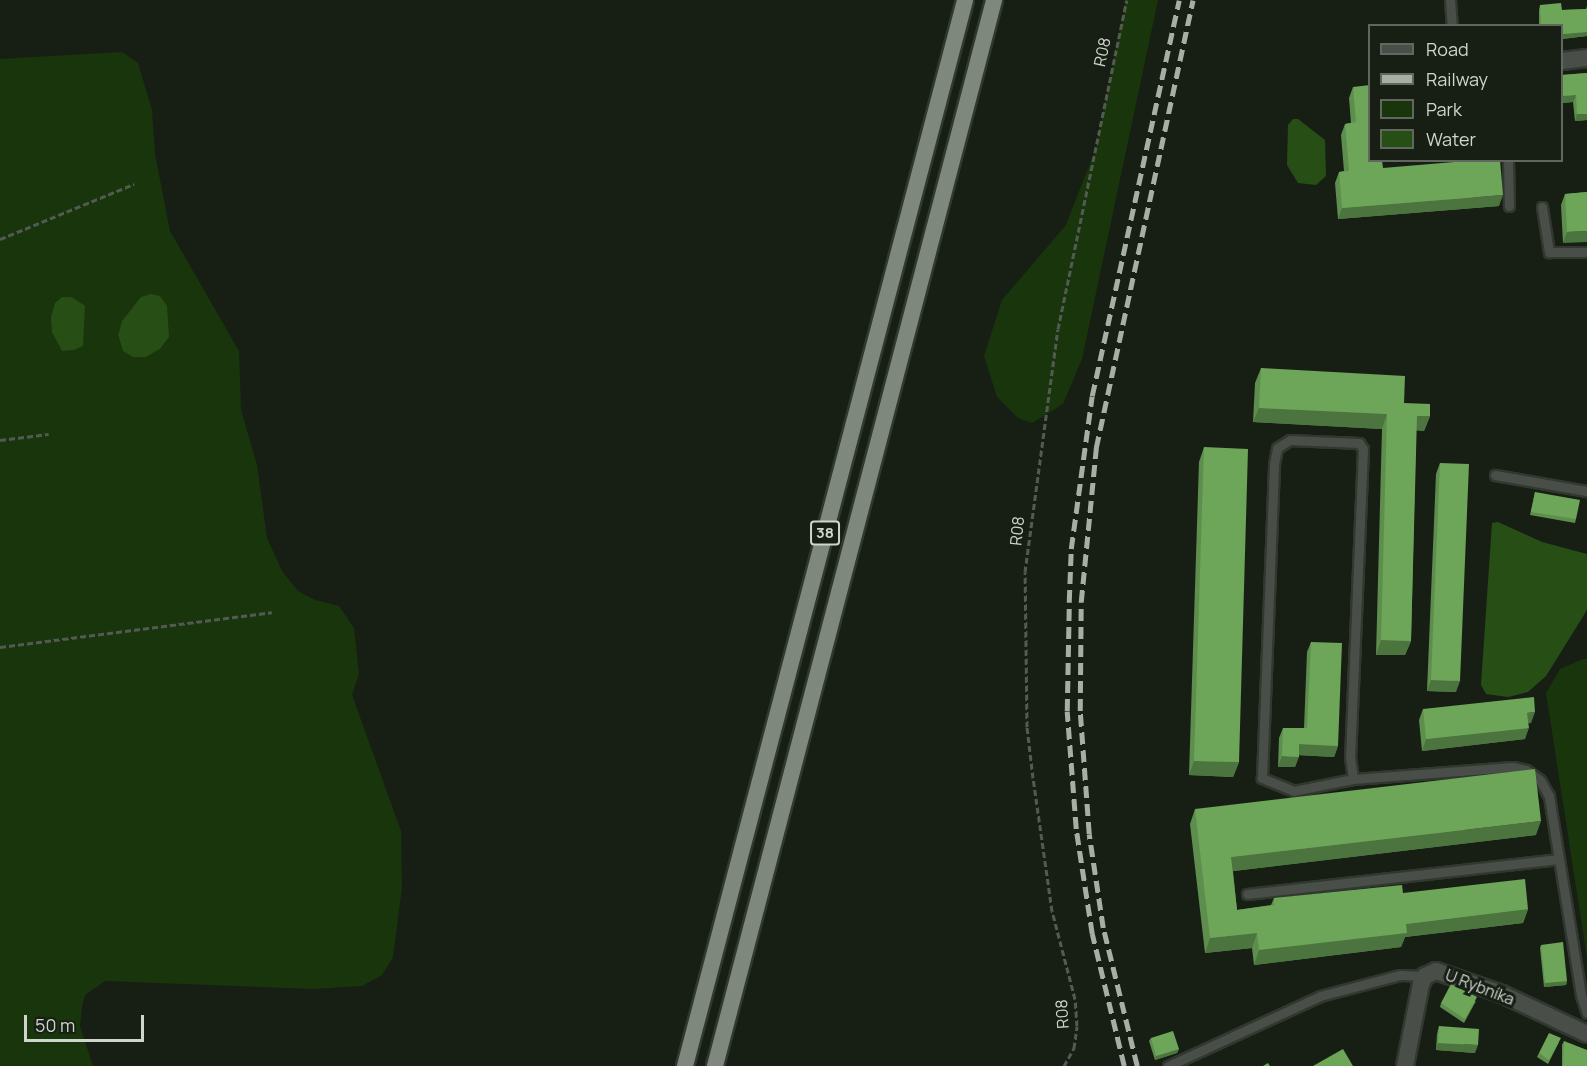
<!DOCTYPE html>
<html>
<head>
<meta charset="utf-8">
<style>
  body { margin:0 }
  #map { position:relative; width:1587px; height:1066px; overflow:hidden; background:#171f15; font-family:Manrope,sans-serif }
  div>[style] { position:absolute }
  .green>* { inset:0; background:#18350c }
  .water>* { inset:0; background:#274f15 }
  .path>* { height:3px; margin-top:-1.5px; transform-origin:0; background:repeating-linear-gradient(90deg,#535a51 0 6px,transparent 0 9px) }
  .roads { filter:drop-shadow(2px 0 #31382f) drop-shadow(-2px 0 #31382f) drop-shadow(0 2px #31382f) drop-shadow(0 -2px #31382f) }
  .service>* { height:9px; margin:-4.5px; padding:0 4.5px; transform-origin:4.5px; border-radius:4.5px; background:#4a4e48 }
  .minor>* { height:16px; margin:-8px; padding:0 8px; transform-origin:8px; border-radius:8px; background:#4a4e48 }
  .trunk>* { height:16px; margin:-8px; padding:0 8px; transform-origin:8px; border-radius:8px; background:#7f887c }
  .rail>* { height:4.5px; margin-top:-2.25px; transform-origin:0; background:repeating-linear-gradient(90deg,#a8aea6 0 12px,transparent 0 18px) }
  .wall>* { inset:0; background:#5e8e4d }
  .shaded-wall>* { inset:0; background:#4c743e }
  .building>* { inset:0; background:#6da559 }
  span { translate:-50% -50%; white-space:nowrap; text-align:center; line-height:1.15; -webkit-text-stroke:6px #171f15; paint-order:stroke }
  .shield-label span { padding:2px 4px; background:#171f15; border:2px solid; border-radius:4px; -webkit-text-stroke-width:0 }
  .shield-label { font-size:15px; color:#cfd4cd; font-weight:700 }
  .street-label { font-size:16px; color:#cfd4cd }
  .legend { position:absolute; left:1368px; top:24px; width:195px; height:138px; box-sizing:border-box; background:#171f15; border:2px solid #61675f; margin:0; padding:8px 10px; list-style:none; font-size:18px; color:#cfd4cd }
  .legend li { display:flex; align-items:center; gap:12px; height:30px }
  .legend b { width:30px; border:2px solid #61675f }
  .scale { position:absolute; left:24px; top:1015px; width:120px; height:27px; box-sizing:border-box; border:3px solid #cfd4cd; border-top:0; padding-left:8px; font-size:18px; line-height:21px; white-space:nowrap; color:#cfd4cd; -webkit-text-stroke:4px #171f15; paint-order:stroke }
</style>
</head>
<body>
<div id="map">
  <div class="green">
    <i style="clip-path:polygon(1126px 0,1158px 0,1082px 359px,1063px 404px,1032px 423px,1018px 418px,997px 397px,984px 356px,1002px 300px,1066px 225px,1078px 194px,1095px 151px)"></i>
    <i style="clip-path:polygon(evenodd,122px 52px,138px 63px,152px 110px,155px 154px,170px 231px,239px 351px,241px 410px,257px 465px,267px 538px,282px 571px,298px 591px,315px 600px,339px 606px,354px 628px,359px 673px,352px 695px,401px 831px,402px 887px,393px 957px,382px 975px,362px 986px,314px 989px,105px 981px,85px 995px,82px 1007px,80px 1026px,93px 1066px,0 1066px,0 59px,122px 52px,122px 321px,169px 337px,160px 349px,146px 357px,123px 350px,118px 336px,122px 321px)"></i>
    <i style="clip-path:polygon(1583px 659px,1587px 659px,1587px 958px,1546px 693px,1560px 669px)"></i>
  </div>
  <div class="water">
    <i style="clip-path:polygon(1293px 119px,1298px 119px,1325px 140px,1326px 176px,1316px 185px,1298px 183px,1287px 165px,1288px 125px)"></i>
    <i style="clip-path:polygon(151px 294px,160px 296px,167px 306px,169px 337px,160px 349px,146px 357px,133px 357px,123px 351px,118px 335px,122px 321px,141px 297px)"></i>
    <i style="clip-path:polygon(62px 297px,72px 297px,85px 306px,83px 346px,74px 350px,62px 351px,52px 332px,51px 317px,55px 303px)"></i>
    <i style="clip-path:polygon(1498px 522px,1542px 542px,1587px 554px,1587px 610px,1546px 676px,1528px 692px,1508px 697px,1486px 694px,1481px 685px,1492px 523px)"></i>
  </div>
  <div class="path">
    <i style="left:0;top:239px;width:145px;rotate:-22.3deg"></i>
    <i style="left:0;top:440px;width:49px;rotate:-7deg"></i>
    <i style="left:0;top:647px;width:274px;rotate:-7.3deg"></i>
    <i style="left:1064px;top:1066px;width:21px;rotate:-61deg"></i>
    <i style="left:1074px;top:1048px;width:22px;rotate:-82deg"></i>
    <i style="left:1077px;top:1026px;width:27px;rotate:-94deg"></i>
    <i style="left:1075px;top:999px;width:91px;rotate:-104.6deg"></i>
    <i style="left:1052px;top:911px;width:134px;rotate:-98.1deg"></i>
    <i style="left:1033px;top:778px;width:51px;rotate:-96.7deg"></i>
    <i style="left:1027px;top:727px;width:155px;rotate:-90.7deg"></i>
    <i style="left:1025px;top:572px;width:245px;rotate:-82.3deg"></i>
    <i style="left:1058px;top:329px;width:336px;rotate:-78.2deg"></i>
  </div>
  <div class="roads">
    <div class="service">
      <i style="left:1450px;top:0;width:26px;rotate:86deg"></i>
      <i style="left:1508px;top:160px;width:46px;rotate:88.8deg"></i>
      <i style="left:1542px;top:207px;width:46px;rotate:81.2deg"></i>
      <i style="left:1549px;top:252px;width:38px"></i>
      <i style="left:1495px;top:475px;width:93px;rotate:9.9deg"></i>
      <i style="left:1353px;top:779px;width:60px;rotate:168.5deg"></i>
      <i style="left:1294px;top:791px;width:35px;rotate:-158deg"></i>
      <i style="left:1262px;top:778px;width:314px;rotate:-87.8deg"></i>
      <i style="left:1274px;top:464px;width:16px;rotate:-79deg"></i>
      <i style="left:1277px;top:448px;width:15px;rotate:-32deg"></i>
      <i style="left:1290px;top:440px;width:69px;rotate:2.5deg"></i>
      <i style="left:1359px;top:443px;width:7px;rotate:56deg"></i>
      <i style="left:1363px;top:449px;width:308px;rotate:92.4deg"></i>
      <i style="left:1350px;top:757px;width:22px;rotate:82deg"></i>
      <i style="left:1353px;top:779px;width:160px;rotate:-4.3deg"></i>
      <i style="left:1513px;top:767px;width:13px;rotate:13deg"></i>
      <i style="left:1526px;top:770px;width:17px;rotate:36deg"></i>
      <i style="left:1540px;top:780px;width:18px;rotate:61deg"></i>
      <i style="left:1549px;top:796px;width:64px;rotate:81deg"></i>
      <i style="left:1247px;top:894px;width:314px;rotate:-6.4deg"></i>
      <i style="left:1559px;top:859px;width:138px;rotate:80.8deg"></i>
      <i style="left:1581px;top:995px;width:19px;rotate:72deg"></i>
      <i style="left:1168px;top:1066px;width:167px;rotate:-24.7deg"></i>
      <i style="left:1320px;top:996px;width:83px;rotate:-14.7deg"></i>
      <i style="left:1400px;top:975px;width:25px;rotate:2deg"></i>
    </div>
    <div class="minor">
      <i style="left:1562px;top:61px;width:25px;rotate:-7deg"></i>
      <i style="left:1405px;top:1066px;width:84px;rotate:-79deg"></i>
      <i style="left:1421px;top:984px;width:9px;rotate:-63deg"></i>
      <i style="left:1425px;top:976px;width:12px;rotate:-24deg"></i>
      <i style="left:1436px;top:971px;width:70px;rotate:19.2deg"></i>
      <i style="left:1502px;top:994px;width:94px;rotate:25.2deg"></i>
    </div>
    <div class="trunk">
      <i style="left:685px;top:1066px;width:1102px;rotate:-75.28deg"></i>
      <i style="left:715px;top:1066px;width:1102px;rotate:-75.33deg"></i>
    </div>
  </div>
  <div class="rail">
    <i style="left:1124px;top:1066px;width:136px;rotate:-103.6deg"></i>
    <i style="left:1092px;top:934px;width:106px;rotate:-98.7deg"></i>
    <i style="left:1076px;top:829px;width:118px;rotate:-94.4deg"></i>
    <i style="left:1067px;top:711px;width:109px;rotate:-88.9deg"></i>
    <i style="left:1069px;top:602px;width:53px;rotate:-87.8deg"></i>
    <i style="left:1071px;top:549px;width:154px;rotate:-82.2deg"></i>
    <i style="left:1092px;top:396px;width:405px;rotate:-77.6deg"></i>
    <i style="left:1137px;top:1066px;width:142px;rotate:-103.8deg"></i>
    <i style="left:1103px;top:928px;width:95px;rotate:-98.5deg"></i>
    <i style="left:1089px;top:834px;width:123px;rotate:-94.2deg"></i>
    <i style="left:1080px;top:711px;width:109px;rotate:-89.5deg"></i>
    <i style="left:1081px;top:602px;width:155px;rotate:-84.4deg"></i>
    <i style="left:1096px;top:448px;width:458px;rotate:-77.8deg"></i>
  </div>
  <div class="wall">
    <i style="clip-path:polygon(1540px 5px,1562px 10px,1586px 9px,1587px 6px,1587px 36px,1562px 39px,1562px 26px,1533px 26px,1533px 24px,1539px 24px,1539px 10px)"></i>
    <i style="clip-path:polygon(1587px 73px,1587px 120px,1575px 121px,1573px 102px,1562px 103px,1562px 75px)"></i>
    <i style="clip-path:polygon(1353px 87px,1383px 168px,1499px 206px,1338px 219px,1335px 183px,1339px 172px,1344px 171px,1341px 135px,1345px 124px,1351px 123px,1349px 98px)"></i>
    <i style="clip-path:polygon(1587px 192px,1563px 243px,1561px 205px,1565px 194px)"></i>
    <i style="clip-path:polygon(1261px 368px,1404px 403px,1430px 416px,1424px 431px,1416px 430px,1411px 641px,1405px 655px,1376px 655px,1382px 429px,1253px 422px,1255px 383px)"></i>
    <i style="clip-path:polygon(1204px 447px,1239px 762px,1233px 777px,1189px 775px,1199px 462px)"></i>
    <i style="clip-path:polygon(1440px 463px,1456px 692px,1427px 691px,1436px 474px)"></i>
    <i style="clip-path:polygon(1535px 492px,1576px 519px,1575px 523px,1530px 515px)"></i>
    <i style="clip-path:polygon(1311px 642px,1338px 746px,1334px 757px,1299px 755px,1295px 767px,1278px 767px,1279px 738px,1283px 728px,1304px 728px,1307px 652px)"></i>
    <i style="clip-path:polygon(1423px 709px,1531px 723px,1528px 723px,1525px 739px,1422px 751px,1419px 720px)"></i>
    <i style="clip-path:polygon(1195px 809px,1536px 835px,1233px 871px,1237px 910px,1271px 905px,1274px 898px,1403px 893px,1528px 909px,1523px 923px,1405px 937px,1401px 947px,1254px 965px,1252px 948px,1205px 953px,1190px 824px)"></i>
    <i style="clip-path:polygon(1541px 945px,1567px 981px,1566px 985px,1544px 987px,1540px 948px)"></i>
    <i style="clip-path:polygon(1476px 1001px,1464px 1023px,1440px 1007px,1441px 1003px)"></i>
    <i style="clip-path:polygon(1439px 1026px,1475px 1053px,1436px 1050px,1437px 1034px)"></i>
    <i style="clip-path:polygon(1151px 1038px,1179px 1049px,1177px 1053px,1155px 1060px,1149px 1041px)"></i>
    <i style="clip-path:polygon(1564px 1041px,1587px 1066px,1562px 1066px,1562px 1045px)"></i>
    <i style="clip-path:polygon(1559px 1042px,1548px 1064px,1537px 1057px,1539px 1053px)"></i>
  </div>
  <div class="shaded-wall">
    <i style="clip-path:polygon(1587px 32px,1587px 36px,1562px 39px,1562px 34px)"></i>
    <i style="clip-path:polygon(1576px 95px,1573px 102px,1562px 103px,1562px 96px)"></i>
    <i style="clip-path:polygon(1577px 114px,1587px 114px,1587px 120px,1575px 121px)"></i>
    <i style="clip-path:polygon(1503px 195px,1499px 206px,1338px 219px,1342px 208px)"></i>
    <i style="clip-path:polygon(1587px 231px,1587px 242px,1563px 243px,1567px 232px)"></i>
    <i style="clip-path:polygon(1259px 408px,1387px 414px,1382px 429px,1253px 422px)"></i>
    <i style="clip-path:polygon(1417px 416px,1430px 416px,1424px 431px,1411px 430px)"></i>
    <i style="clip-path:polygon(1381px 640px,1411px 641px,1405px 655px,1376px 655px)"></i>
    <i style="clip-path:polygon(1431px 680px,1460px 681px,1456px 692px,1427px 691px)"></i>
    <i style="clip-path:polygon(1535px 712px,1531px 723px,1523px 724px,1527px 713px)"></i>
    <i style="clip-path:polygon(1529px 728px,1525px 739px,1422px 751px,1426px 739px)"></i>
    <i style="clip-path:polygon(1299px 744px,1338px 746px,1334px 757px,1295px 755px)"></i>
    <i style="clip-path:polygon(1282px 756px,1299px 757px,1295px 767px,1278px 767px)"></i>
    <i style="clip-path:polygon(1194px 761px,1239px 762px,1233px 777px,1189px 775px)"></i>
    <i style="clip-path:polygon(1541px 821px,1536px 835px,1226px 872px,1231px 857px)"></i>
    <i style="clip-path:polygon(1528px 909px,1523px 923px,1405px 937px,1401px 947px,1254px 965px,1259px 950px,1406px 924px)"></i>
    <i style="clip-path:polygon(1257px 933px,1252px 948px,1205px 953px,1210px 938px)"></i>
    <i style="clip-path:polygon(1567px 981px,1566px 985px,1544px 987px,1545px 983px)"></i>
    <i style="clip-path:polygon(1438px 1043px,1478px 1045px,1475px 1053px,1436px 1050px)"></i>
    <i style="clip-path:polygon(1179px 1049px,1177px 1053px,1155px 1060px,1156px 1056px)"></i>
  </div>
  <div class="building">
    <i style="clip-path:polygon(1561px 3px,1562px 10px,1587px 9px,1587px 32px,1562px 34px,1562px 26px,1533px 26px,1533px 24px,1541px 24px,1540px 5px)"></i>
    <i style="clip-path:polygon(1587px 73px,1587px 114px,1577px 114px,1576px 95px,1562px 96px,1562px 75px)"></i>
    <i style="clip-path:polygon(1370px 85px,1370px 160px,1382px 160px,1383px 168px,1478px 160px,1500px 160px,1503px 195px,1342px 208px,1339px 172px,1349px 171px,1345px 124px,1356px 122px,1353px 87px)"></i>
    <i style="clip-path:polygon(1587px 192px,1587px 231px,1567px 232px,1565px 194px)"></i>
    <i style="clip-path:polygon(1261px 368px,1405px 376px,1404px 403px,1430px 404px,1430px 416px,1417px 416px,1411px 641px,1381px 640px,1387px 414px,1259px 408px)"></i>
    <i style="clip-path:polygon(1204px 447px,1248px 449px,1239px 762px,1194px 761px)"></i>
    <i style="clip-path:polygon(1440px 463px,1469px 464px,1460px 681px,1431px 680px)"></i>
    <i style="clip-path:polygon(1535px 492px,1580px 500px,1576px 519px,1531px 512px)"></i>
    <i style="clip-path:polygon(1311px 642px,1342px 643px,1338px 746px,1299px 744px,1299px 757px,1282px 756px,1283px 728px,1307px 728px)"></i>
    <i style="clip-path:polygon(1534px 697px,1535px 712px,1527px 713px,1529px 728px,1426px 739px,1423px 709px)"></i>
    <i style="clip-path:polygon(1535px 769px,1541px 821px,1231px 857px,1237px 910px,1274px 905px,1274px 898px,1402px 885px,1403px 893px,1525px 879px,1528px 909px,1406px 924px,1407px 933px,1259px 950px,1257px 933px,1210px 938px,1195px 809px)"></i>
    <i style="clip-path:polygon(1563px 942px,1567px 981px,1545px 983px,1541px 945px)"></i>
    <i style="clip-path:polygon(1451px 984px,1477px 997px,1465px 1019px,1441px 1003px)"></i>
    <i style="clip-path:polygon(1439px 1026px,1479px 1029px,1478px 1045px,1438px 1043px)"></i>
    <i style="clip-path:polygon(1173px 1031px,1179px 1049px,1156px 1056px,1151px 1038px)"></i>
    <i style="clip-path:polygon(1549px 1033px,1561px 1038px,1549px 1060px,1539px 1053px)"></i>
    <i style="clip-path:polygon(1564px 1041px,1587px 1050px,1587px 1066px,1563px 1066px)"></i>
    <i style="clip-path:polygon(1343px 1049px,1353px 1066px,1313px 1066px)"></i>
    <i style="clip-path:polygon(1268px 1063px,1270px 1066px,1263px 1066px)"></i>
  </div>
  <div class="shield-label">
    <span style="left:825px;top:533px">38</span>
  </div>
  <div class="street-label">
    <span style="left:1102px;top:52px;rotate:-78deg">R08</span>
    <span style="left:1017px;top:531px;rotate:-84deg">R08</span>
    <span style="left:1480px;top:987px;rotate:21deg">U Rybníka</span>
    <span style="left:1062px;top:1014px;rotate:-94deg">R08</span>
  </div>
  <ul class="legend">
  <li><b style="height:8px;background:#4a4e48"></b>Road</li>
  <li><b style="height:8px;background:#a8aea6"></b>Railway</li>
  <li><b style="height:16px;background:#18350c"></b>Park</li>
  <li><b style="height:16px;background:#274f15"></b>Water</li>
  </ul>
  <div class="scale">50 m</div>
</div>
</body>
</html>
